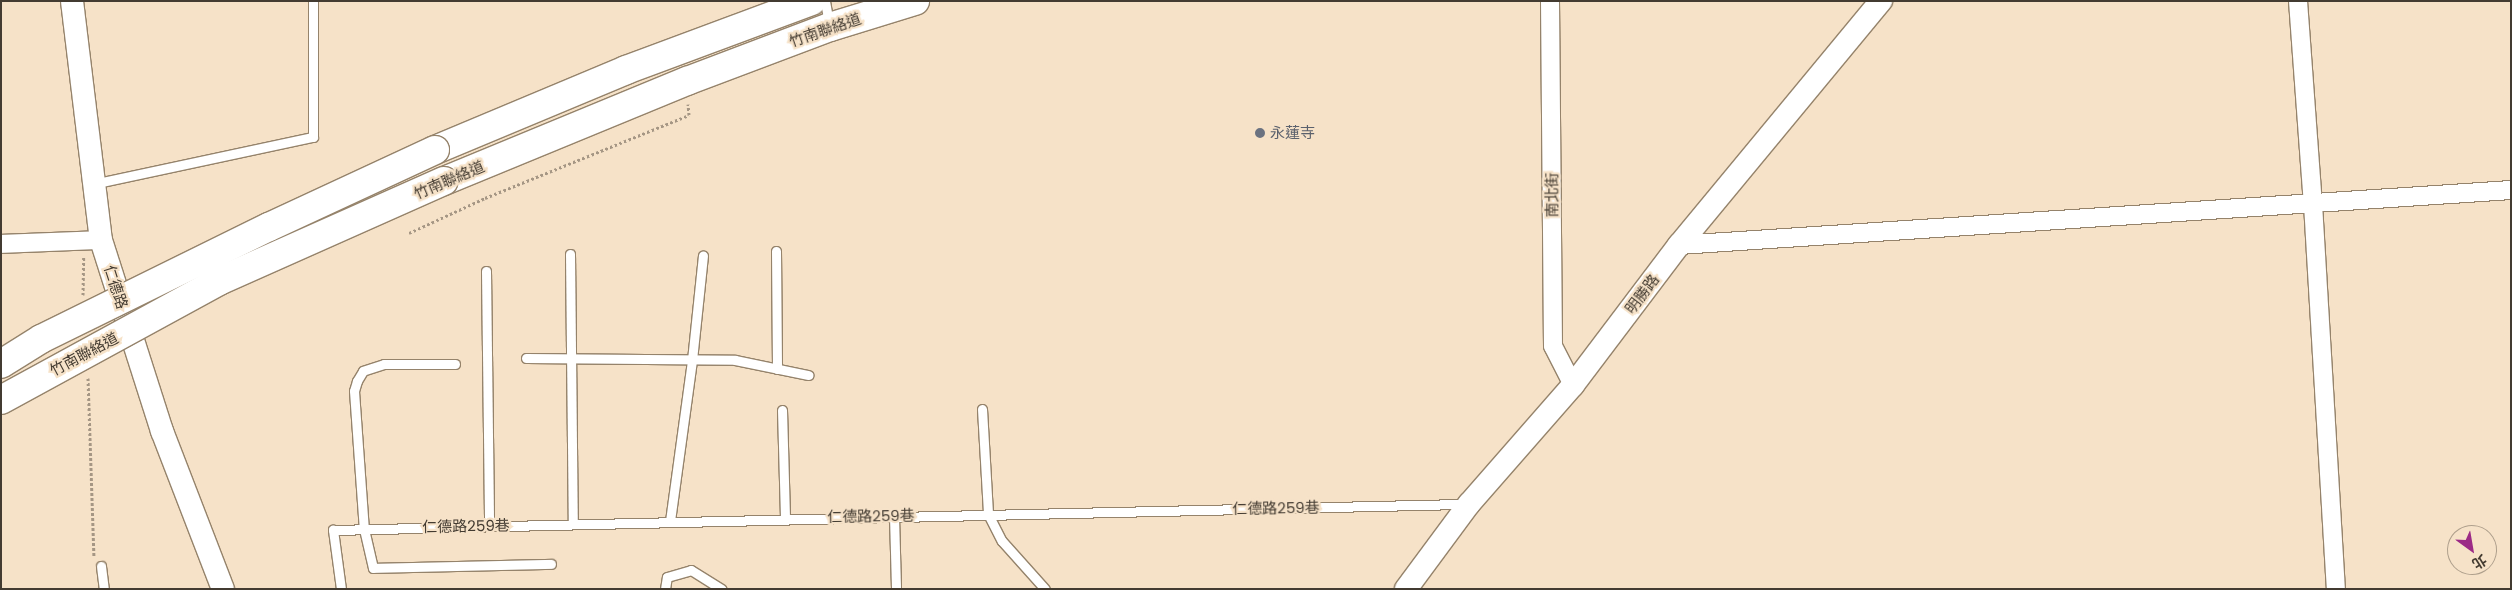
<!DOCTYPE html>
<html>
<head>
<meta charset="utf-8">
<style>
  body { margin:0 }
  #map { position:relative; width:2512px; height:590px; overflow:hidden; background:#f6e2c8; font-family:Poppins,"Noto Sans TC",sans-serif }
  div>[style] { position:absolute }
  .path>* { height:3px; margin-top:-1.5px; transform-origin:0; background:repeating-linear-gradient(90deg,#a59684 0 2.5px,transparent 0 5px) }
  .roads { filter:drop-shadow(1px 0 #95836b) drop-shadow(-1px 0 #95836b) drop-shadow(0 1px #95836b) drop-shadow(0 -1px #95836b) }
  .service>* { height:9px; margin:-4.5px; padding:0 4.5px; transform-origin:4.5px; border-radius:4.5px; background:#fff }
  .minor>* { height:18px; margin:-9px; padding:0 9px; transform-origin:9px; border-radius:9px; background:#fff }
  .tertiary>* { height:22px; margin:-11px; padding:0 11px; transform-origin:11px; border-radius:11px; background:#fff }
  .primary>* { height:28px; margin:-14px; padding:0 14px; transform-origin:14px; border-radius:14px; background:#fff }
  .bridges { filter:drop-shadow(1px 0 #95836b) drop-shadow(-1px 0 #95836b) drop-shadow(0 1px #95836b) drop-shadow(0 -1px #95836b) }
  .primary-bridge>* { height:28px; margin:-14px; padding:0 14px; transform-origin:14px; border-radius:14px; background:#fff }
  .dots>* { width:14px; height:14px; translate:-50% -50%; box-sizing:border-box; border:2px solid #f6e2c8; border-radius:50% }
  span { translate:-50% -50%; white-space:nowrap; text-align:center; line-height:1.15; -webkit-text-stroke:4.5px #f6e2c8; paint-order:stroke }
  .street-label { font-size:15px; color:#433b31 }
  .worship-label { font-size:15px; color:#5b616d }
  .left { translate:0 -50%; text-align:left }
  .frame { position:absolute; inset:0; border:2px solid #433b31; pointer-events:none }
  .north { position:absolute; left:2447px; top:525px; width:50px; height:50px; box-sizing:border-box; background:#f6e2c8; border:1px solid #ae9f8c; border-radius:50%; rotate:148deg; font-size:14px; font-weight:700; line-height:20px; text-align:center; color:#433b31 }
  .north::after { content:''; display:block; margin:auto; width:18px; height:22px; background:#9c2a86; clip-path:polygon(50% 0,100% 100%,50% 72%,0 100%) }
</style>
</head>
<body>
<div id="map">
  <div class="path">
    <i style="left:409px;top:233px;width:84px;rotate:-24.7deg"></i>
    <i style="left:485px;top:198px;width:220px;rotate:-22.1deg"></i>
    <i style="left:689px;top:115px;width:11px;rotate:-95deg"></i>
    <i style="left:83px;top:295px;width:39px;rotate:-89deg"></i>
    <i style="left:88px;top:378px;width:179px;rotate:88.1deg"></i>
  </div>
  <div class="roads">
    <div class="service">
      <i style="left:825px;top:1px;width:22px;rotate:80deg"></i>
      <i style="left:93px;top:184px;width:225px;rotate:-12.1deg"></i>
      <i style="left:313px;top:137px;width:136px;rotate:-90deg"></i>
      <i style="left:776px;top:251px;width:118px;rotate:89.5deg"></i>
      <i style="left:570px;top:254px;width:269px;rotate:89.4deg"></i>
      <i style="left:486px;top:271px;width:255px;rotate:89.3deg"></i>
      <i style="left:526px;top:358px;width:209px;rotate:0.5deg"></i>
      <i style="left:735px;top:360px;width:75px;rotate:11.6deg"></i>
      <i style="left:455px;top:364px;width:71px;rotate:180deg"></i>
      <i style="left:384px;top:364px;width:22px;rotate:162deg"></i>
      <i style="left:363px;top:371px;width:12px;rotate:121deg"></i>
      <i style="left:357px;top:381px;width:10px;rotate:107deg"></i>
      <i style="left:354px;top:391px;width:138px;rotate:85.9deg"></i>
      <i style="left:364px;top:529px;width:40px;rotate:77deg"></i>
      <i style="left:373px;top:568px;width:178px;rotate:-1.3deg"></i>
      <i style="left:982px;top:409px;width:105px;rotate:86.7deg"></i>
      <i style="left:988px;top:514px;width:30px;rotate:63deg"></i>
      <i style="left:1002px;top:541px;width:64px;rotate:48.1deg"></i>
      <i style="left:782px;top:410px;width:108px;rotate:88.4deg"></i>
      <i style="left:894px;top:516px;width:73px;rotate:88.4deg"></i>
      <i style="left:670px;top:521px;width:162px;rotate:-82.2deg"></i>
      <i style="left:692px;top:360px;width:105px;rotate:-84deg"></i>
      <i style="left:101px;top:566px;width:23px;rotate:83deg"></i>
      <i style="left:341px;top:589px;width:60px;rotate:-97.7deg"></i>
      <i style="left:333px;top:530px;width:1132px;rotate:-1.32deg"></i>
      <i style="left:665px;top:589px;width:12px;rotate:-81deg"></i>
      <i style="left:667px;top:577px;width:25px;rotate:-16deg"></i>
      <i style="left:691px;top:570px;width:36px;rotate:32deg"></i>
    </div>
    <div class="minor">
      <i style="left:1550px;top:1px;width:345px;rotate:89.5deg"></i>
      <i style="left:1553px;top:346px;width:44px;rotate:62.9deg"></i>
      <i style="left:2298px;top:1px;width:204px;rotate:85.8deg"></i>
      <i style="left:2313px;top:204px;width:386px;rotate:86.6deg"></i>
      <i style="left:1px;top:244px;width:100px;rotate:-2.3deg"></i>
      <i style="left:1679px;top:245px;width:834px;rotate:-3.78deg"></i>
    </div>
    <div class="tertiary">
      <i style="left:72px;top:1px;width:241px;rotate:83.1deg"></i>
      <i style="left:101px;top:240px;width:201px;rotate:72.3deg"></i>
      <i style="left:162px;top:431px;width:169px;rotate:68.9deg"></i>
      <i style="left:1406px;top:589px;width:106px;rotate:-53.5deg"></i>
      <i style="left:1469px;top:504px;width:158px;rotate:-48.8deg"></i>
      <i style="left:1573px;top:385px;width:176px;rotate:-52.9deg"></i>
      <i style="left:1679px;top:245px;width:317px;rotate:-50.4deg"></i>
    </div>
    <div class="primary">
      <i style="left:435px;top:150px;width:207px;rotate:-22.7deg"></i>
      <i style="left:626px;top:70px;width:198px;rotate:-20.4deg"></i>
      <i style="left:444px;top:181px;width:263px;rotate:-22.4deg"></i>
      <i style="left:687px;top:81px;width:153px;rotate:-20.7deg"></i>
      <i style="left:830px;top:27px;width:89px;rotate:-17deg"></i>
    </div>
  </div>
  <div class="bridges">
    <div class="primary-bridge">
      <i style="left:1px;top:364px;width:47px;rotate:-32deg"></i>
      <i style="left:41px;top:339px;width:254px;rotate:-26.2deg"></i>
      <i style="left:269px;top:227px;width:183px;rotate:-24.9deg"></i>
      <i style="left:1px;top:400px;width:248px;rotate:-28.6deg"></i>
      <i style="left:219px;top:281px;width:246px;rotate:-24deg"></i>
    </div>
  </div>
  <div class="dots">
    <i style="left:1260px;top:133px;background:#6b7280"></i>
  </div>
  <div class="street-label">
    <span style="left:825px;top:30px;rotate:-19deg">竹南聯絡道</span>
    <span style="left:449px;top:180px;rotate:-23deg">竹南聯絡道</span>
    <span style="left:1552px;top:195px;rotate:-90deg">南北街</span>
    <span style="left:116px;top:287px;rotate:72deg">仁德路</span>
    <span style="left:1642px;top:294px;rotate:-53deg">明勝路</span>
    <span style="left:84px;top:354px;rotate:-28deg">竹南聯絡道</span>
    <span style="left:1276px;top:508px;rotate:-1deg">仁德路259巷</span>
    <span style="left:871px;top:516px;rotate:-1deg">仁德路259巷</span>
    <span style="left:466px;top:526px;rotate:-1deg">仁德路259巷</span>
  </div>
  <div class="worship-label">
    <span class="left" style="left:1270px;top:133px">永蓮寺</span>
  </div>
  <div class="frame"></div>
  <div class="north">北</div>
</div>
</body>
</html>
